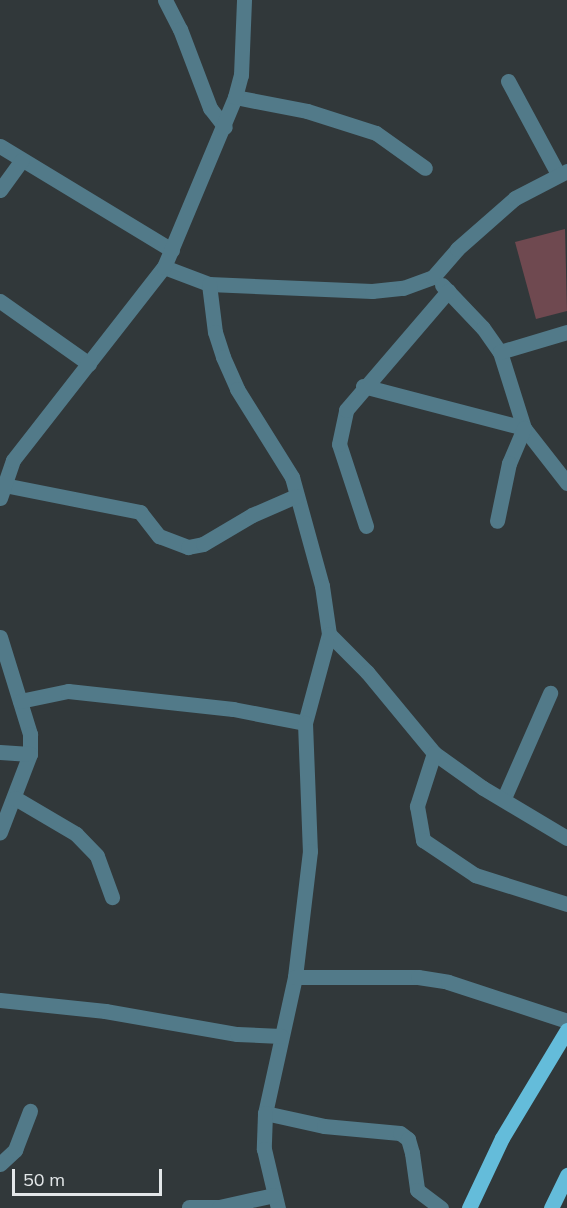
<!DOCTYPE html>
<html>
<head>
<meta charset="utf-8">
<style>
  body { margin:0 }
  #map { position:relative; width:567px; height:1208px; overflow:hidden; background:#31383a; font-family:Mulish,sans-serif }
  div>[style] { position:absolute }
  .building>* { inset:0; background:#6f4950 }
  .minor>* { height:15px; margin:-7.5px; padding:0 7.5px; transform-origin:7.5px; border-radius:7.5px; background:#527a89 }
  .major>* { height:15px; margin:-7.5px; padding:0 7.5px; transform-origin:7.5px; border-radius:7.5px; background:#64bcda }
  span { translate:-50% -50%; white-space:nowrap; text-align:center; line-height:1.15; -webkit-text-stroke:4.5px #31383a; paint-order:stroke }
  .scale { position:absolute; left:12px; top:1169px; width:150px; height:27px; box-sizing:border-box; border:3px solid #e3e7e9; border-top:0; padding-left:8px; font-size:18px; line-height:21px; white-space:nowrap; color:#e3e7e9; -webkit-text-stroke:4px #31383a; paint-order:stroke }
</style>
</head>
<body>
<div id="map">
  <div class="building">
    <i style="clip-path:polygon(565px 229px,567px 311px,536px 319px,515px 242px)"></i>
  </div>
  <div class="minor">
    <i style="left:165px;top:0;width:33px;rotate:63deg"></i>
    <i style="left:180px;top:29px;width:85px;rotate:69.2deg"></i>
    <i style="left:210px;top:108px;width:24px;rotate:52deg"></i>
    <i style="left:508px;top:81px;width:106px;rotate:61.7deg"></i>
    <i style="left:235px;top:97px;width:73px;rotate:11deg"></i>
    <i style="left:307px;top:111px;width:72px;rotate:17.7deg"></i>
    <i style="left:376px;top:133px;width:60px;rotate:35.5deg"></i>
    <i style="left:0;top:146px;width:201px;rotate:31.2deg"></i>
    <i style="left:0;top:190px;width:37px;rotate:-54deg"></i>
    <i style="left:164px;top:267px;width:48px;rotate:20.7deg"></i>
    <i style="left:209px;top:284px;width:163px;rotate:2.5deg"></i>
    <i style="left:372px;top:291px;width:31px;rotate:-6deg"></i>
    <i style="left:403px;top:288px;width:32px;rotate:-20deg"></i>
    <i style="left:433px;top:277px;width:37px;rotate:-49deg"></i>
    <i style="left:457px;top:249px;width:77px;rotate:-41.3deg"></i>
    <i style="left:515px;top:198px;width:59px;rotate:-27.4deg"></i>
    <i style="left:209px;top:284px;width:48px;rotate:82.9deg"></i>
    <i style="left:215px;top:332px;width:26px;rotate:72deg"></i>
    <i style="left:223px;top:357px;width:35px;rotate:66deg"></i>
    <i style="left:237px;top:389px;width:104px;rotate:58deg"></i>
    <i style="left:292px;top:477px;width:113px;rotate:74.6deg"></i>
    <i style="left:322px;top:586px;width:49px;rotate:81.7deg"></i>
    <i style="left:329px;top:634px;width:92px;rotate:105.1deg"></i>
    <i style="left:442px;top:285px;width:59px;rotate:46.4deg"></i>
    <i style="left:483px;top:328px;width:29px;rotate:55deg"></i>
    <i style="left:500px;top:352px;width:80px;rotate:72.5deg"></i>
    <i style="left:524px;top:428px;width:70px;rotate:52deg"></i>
    <i style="left:0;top:301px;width:109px;rotate:35.3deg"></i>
    <i style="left:500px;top:352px;width:70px;rotate:-16.6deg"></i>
    <i style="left:363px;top:386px;width:166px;rotate:14.6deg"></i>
    <i style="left:524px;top:428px;width:38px;rotate:113deg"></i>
    <i style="left:509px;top:463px;width:59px;rotate:101.7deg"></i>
    <i style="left:4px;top:485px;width:139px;rotate:11.2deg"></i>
    <i style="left:140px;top:512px;width:31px;rotate:52deg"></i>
    <i style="left:159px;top:536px;width:31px;rotate:21deg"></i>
    <i style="left:188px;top:547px;width:15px;rotate:-11deg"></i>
    <i style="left:203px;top:544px;width:57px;rotate:-30.6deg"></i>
    <i style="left:252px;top:515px;width:48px;rotate:-23.4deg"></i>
    <i style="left:0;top:498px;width:40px;rotate:-71.1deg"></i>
    <i style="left:13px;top:460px;width:245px;rotate:-52deg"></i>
    <i style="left:164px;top:267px;width:184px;rotate:-67.3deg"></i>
    <i style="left:235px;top:97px;width:23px;rotate:-75deg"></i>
    <i style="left:241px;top:75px;width:75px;rotate:-87.7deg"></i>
    <i style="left:366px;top:526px;width:86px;rotate:-108.2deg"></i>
    <i style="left:339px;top:444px;width:35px;rotate:-78deg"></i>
    <i style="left:346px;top:410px;width:157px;rotate:-49.4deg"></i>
    <i style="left:329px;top:634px;width:54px;rotate:45deg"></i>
    <i style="left:367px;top:672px;width:105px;rotate:50.4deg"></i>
    <i style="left:0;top:637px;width:102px;rotate:72.8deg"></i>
    <i style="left:30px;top:734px;width:20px;rotate:90deg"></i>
    <i style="left:30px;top:754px;width:84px;rotate:111deg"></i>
    <i style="left:20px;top:701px;width:49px;rotate:-11.8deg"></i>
    <i style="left:68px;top:691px;width:166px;rotate:6.2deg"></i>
    <i style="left:233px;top:709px;width:73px;rotate:11deg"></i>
    <i style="left:305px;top:723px;width:128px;rotate:87.8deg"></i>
    <i style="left:310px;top:851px;width:127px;rotate:96.8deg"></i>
    <i style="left:295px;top:977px;width:139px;rotate:102.4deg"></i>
    <i style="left:265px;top:1113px;width:60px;rotate:12.4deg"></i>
    <i style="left:324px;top:1126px;width:76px;rotate:5.3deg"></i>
    <i style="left:400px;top:1133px;width:10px;rotate:37deg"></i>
    <i style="left:408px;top:1139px;width:15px;rotate:74deg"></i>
    <i style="left:412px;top:1153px;width:37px;rotate:82deg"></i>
    <i style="left:417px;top:1190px;width:30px;rotate:37deg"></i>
    <i style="left:0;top:752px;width:30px;rotate:4deg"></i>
    <i style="left:15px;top:798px;width:71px;rotate:30.5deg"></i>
    <i style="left:76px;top:834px;width:30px;rotate:46deg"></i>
    <i style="left:97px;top:856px;width:44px;rotate:69.9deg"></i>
    <i style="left:504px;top:798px;width:115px;rotate:-66.3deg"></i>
    <i style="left:567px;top:838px;width:98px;rotate:-149.2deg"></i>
    <i style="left:483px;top:788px;width:60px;rotate:-144.5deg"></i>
    <i style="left:434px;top:753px;width:56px;rotate:107.8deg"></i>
    <i style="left:417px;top:806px;width:35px;rotate:80deg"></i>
    <i style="left:423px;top:840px;width:63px;rotate:33.9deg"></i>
    <i style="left:475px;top:875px;width:96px;rotate:17.5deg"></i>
    <i style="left:295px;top:977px;width:123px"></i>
    <i style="left:418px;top:977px;width:30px;rotate:9deg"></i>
    <i style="left:448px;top:982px;width:125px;rotate:18.1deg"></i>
    <i style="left:0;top:1000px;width:106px;rotate:6deg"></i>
    <i style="left:105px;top:1011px;width:134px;rotate:9.9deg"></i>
    <i style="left:237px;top:1034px;width:44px;rotate:2.6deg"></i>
    <i style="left:265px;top:1113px;width:36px;rotate:92deg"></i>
    <i style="left:264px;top:1149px;width:61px;rotate:76.7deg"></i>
    <i style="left:0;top:1164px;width:21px;rotate:-43deg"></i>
    <i style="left:15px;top:1150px;width:42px;rotate:-69deg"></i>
    <i style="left:189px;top:1207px;width:30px"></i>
    <i style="left:219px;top:1207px;width:56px;rotate:-12.3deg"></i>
  </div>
  <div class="major">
    <i style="left:469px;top:1208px;width:77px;rotate:-64.8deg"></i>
    <i style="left:502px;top:1138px;width:126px;rotate:-59deg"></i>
    <i style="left:551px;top:1208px;width:37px;rotate:-64deg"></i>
  </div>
  <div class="scale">50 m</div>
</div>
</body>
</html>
